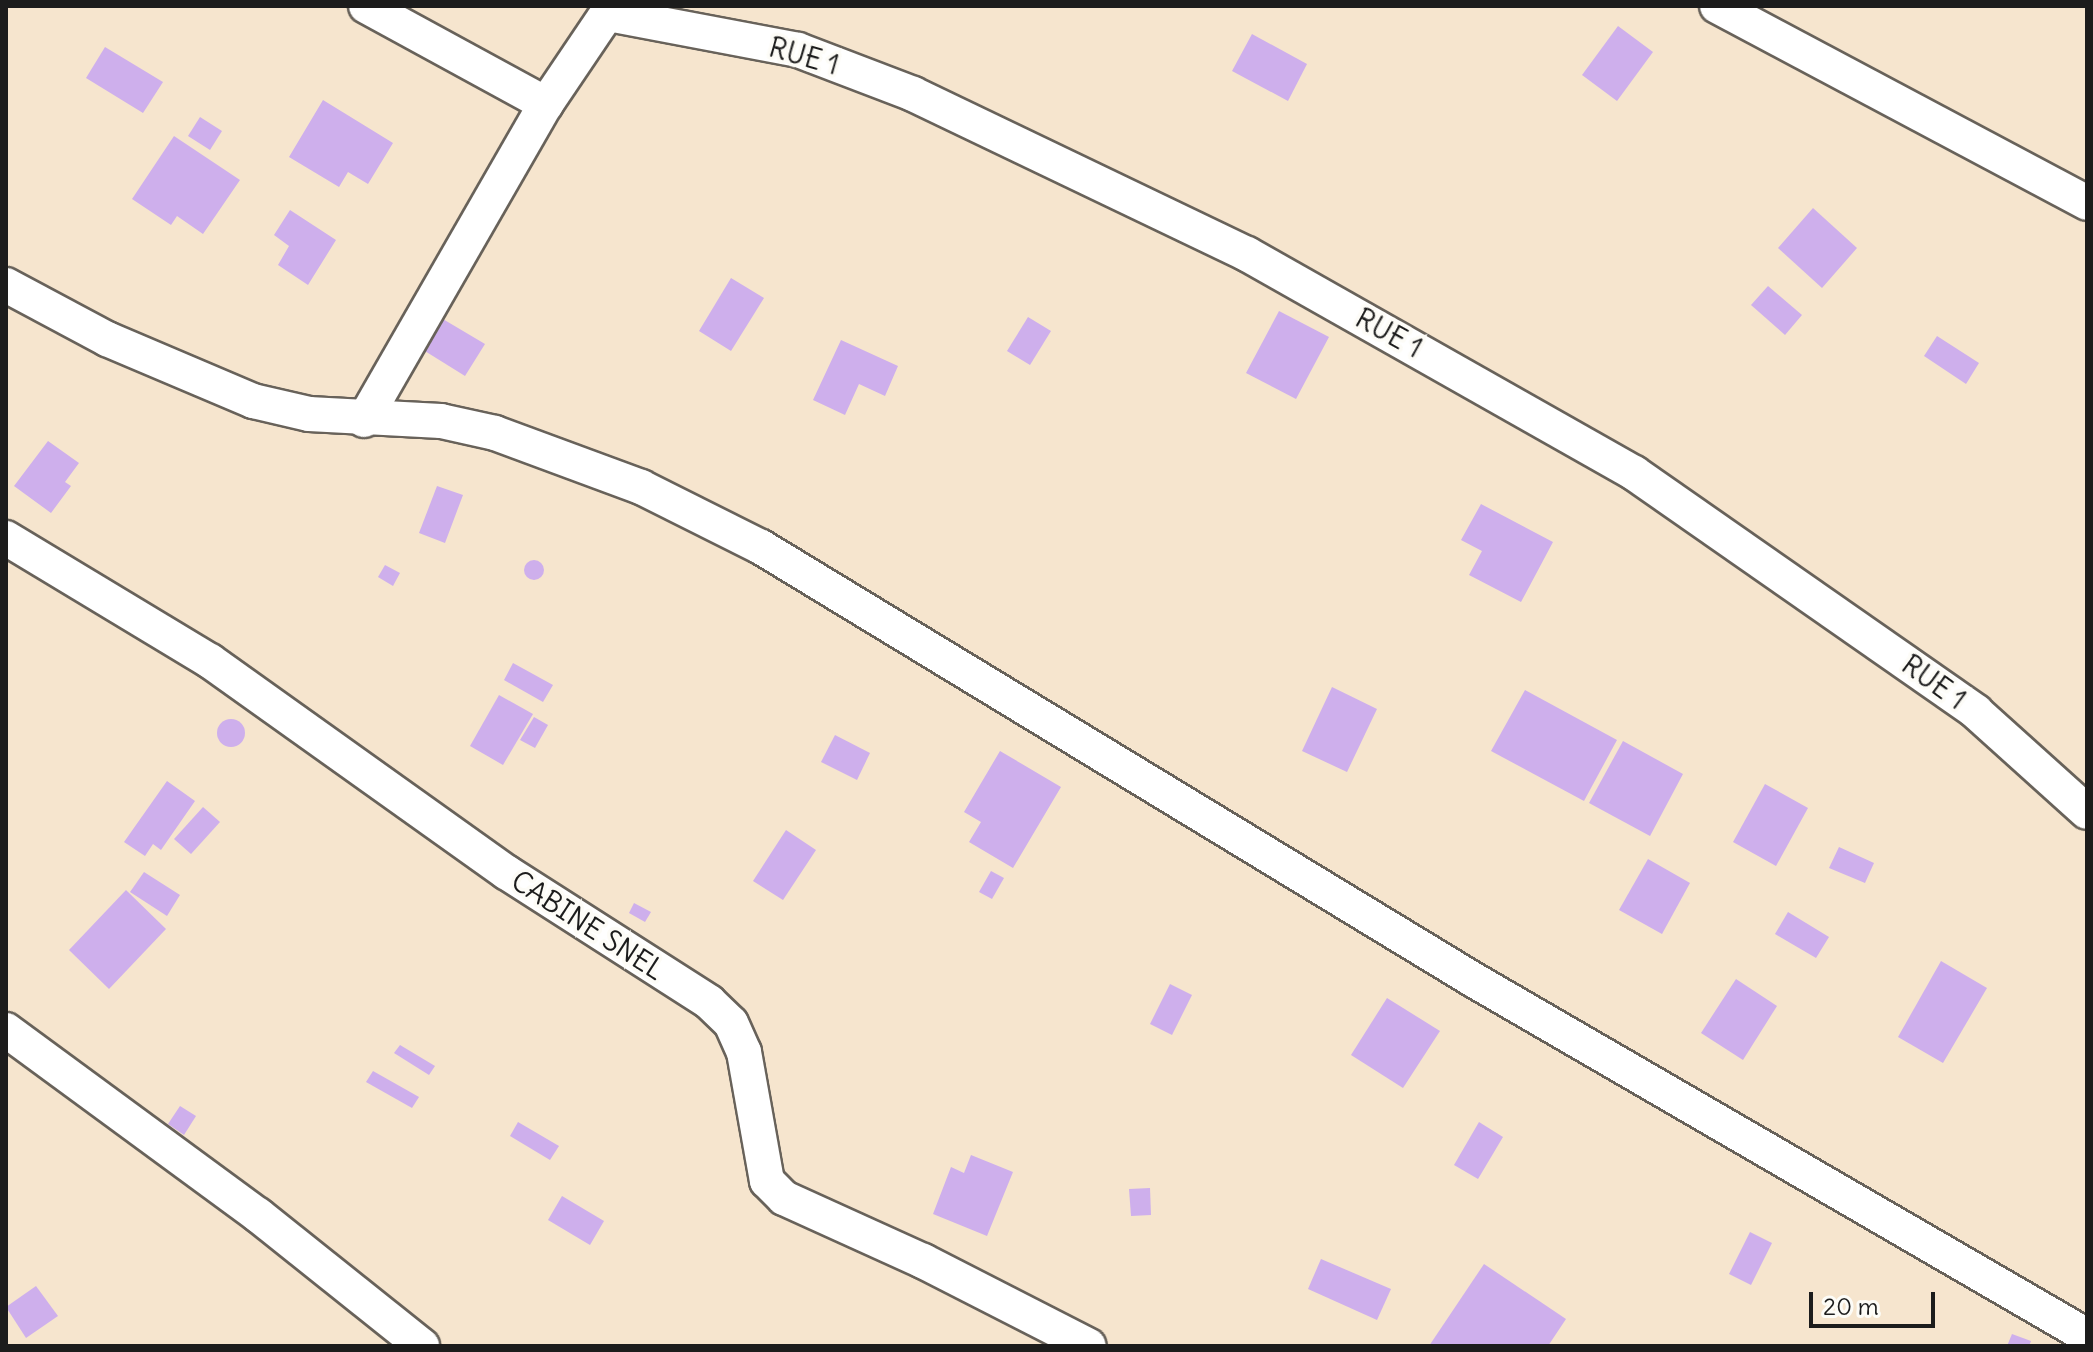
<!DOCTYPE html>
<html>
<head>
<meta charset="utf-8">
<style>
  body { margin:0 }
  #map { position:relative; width:2093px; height:1352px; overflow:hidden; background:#f6e5ce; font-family:Delius,sans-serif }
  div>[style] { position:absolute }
  .building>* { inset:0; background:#ceafec }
  .round { border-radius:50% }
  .roads { filter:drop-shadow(2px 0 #68625a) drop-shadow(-2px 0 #68625a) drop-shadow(0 2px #68625a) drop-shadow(0 -2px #68625a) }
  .minor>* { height:34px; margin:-17px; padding:0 17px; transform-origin:17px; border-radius:17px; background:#fff }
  span { translate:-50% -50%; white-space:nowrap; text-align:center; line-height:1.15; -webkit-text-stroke:7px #fdfcf7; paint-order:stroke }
  .street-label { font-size:28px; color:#1c1c1c }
  .frame { position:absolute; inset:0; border:8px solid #1c1c1c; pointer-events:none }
  .scale { position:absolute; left:1809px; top:1292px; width:126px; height:36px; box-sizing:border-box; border:4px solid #1c1c1c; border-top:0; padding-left:10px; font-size:24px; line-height:28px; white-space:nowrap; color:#1c1c1c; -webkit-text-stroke:6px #fdfcf7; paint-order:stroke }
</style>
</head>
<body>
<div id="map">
  <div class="building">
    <i style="clip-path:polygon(1618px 26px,1653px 52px,1617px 101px,1582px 75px)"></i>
    <i style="clip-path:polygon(1252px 34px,1307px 64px,1288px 101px,1232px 71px)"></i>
    <i style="clip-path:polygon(105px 47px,163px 82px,143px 113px,86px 78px)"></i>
    <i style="clip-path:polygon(323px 100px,393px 143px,368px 184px,348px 172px,339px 187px,289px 157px)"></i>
    <i style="clip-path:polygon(200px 117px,222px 131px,210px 150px,188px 136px)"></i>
    <i style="clip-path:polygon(174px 136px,240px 180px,203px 234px,177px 216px,171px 225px,132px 199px)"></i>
    <i style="clip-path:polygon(1813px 208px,1857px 248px,1822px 288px,1778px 248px)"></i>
    <i style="clip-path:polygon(290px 210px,336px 240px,308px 285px,278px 265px,289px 246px,274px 235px)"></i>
    <i style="clip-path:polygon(731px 278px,764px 298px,731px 351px,699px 331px)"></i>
    <i style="clip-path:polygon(1768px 286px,1802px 315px,1785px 335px,1751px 305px)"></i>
    <i style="clip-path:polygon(1279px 311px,1329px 337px,1296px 399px,1246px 373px)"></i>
    <i style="clip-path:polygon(431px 312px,485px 344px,465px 376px,412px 343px)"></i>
    <i style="clip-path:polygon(1028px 317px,1051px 331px,1030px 365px,1007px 351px)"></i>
    <i style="clip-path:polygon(1937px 336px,1979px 363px,1966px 384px,1924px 356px)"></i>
    <i style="clip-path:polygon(841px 340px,898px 366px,885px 396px,859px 384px,845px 415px,813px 400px)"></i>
    <i style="clip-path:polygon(48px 441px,79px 463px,65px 482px,71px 486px,51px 513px,14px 486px)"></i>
    <i style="clip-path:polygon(437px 486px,463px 495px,445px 543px,419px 533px)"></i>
    <i style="clip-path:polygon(1481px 504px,1553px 542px,1521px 602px,1469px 575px,1482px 551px,1461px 540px)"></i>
    <i class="round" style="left:524px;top:560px;width:20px;height:20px"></i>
    <i style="clip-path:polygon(385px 565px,400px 573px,393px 586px,378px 577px)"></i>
    <i style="clip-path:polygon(513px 663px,553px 685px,543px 702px,504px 680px)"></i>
    <i style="clip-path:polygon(1332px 687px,1377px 709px,1347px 772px,1302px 751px)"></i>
    <i style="clip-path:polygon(1525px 690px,1617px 740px,1584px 801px,1491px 751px)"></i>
    <i style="clip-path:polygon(499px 695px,533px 714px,503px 765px,470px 746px)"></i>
    <i style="clip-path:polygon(534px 717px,548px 725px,535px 748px,520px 740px)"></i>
    <i class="round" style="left:217px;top:719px;width:28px;height:28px"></i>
    <i style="clip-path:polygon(835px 735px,870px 753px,857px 780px,821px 762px)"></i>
    <i style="clip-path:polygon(1623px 741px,1683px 774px,1650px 836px,1589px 803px)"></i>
    <i style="clip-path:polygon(1000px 751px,1061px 787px,1013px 868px,969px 842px,981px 822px,964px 812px)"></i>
    <i style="clip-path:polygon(167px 781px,195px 801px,161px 850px,153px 844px,145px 856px,124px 842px)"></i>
    <i style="clip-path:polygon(1765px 784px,1808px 808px,1776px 866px,1733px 842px)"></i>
    <i style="clip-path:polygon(203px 807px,220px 822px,191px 854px,174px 839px)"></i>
    <i style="clip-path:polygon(786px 830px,816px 850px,783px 900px,753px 881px)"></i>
    <i style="clip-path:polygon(1839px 847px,1874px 863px,1865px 883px,1829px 868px)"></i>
    <i style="clip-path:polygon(1648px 859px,1690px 883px,1662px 934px,1619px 910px)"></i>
    <i style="clip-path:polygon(991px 871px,1004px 878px,992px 899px,979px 892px)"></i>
    <i style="clip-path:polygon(144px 872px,180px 895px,167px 916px,130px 892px)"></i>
    <i style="clip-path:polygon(126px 890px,166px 929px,109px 989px,69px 950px)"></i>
    <i style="clip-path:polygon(634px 903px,651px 912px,645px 922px,629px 913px)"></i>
    <i style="clip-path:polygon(1788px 912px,1829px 937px,1816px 958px,1775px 934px)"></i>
    <i style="clip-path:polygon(1941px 961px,1987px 988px,1943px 1063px,1898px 1037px)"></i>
    <i style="clip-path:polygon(1736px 979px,1777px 1006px,1743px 1060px,1701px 1033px)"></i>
    <i style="clip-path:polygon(1170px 984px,1192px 995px,1172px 1035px,1150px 1024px)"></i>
    <i style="clip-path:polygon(1387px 998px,1440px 1031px,1403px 1088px,1351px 1055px)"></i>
    <i style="clip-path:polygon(400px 1045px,435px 1066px,429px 1075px,394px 1053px)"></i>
    <i style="clip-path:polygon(373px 1071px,419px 1097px,412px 1108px,366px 1082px)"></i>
    <i style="clip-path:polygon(180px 1106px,196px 1116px,184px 1135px,168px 1124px)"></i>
    <i style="clip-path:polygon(518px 1122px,559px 1146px,550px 1160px,510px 1136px)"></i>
    <i style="clip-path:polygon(1479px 1122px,1503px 1137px,1478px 1179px,1454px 1165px)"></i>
    <i style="clip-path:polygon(971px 1155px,1013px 1172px,987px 1236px,933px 1214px,951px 1167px,964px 1173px)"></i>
    <i style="clip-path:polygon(1150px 1188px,1151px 1215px,1131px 1216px,1129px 1189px)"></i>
    <i style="clip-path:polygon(562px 1196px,604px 1221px,590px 1245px,548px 1220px)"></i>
    <i style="clip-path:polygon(1750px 1232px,1772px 1243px,1751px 1285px,1729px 1274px)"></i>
    <i style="clip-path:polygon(1321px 1259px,1391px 1289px,1377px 1320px,1308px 1289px)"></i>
    <i style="clip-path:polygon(1484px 1264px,1566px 1319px,1548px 1346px,1429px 1346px)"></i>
    <i style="clip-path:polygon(36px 1286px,58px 1316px,26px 1338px,6px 1307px)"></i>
    <i style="clip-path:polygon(2012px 1334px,2031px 1341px,2029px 1346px,2007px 1346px)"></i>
  </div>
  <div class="roads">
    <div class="minor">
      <i style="left:366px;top:6px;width:205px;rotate:28.6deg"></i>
      <i style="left:1717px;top:6px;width:419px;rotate:28deg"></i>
      <i style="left:608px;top:14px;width:193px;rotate:10.7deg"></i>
      <i style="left:798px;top:50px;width:123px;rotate:20.9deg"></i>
      <i style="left:913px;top:94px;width:370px;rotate:25.6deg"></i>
      <i style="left:1247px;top:254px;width:445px;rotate:29.5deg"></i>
      <i style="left:1634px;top:473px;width:417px;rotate:34.9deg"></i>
      <i style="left:1976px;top:712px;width:149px;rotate:42deg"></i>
      <i style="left:6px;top:285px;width:115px;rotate:28.1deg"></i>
      <i style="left:107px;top:339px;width:159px;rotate:23deg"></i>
      <i style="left:253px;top:401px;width:57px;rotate:13.1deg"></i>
      <i style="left:309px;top:414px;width:132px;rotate:3deg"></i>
      <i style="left:441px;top:421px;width:55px;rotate:12.5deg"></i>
      <i style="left:495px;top:433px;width:156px;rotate:20.3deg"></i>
      <i style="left:641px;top:487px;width:134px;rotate:26.6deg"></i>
      <i style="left:761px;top:547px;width:832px;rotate:31.28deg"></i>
      <i style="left:1472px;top:979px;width:711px;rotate:30.13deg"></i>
      <i style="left:364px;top:420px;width:365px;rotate:-60.1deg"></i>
      <i style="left:546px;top:104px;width:118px;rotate:-56deg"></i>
      <i style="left:6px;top:538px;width:238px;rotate:31.1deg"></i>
      <i style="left:210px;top:661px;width:364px;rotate:35.5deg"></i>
      <i style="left:506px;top:872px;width:241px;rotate:32.6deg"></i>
      <i style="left:709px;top:1002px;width:30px;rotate:44deg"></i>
      <i style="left:731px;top:1023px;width:32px;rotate:66deg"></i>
      <i style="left:744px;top:1052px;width:131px;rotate:79.9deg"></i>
      <i style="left:767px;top:1181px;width:24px;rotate:45deg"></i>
      <i style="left:784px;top:1198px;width:153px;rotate:24.4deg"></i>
      <i style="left:923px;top:1261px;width:186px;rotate:27.1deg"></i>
      <i style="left:6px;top:1030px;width:313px;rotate:36.3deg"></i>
      <i style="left:258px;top:1215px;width:210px;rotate:38.6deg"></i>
    </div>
  </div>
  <div class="street-label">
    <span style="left:804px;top:56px;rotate:16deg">RUE 1</span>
    <span style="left:1389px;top:333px;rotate:29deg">RUE 1</span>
    <span style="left:1934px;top:682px;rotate:36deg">RUE 1</span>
    <span style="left:588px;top:925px;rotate:33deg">CABINE SNEL</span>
  </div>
  <div class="frame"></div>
  <div class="scale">20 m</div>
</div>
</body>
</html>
